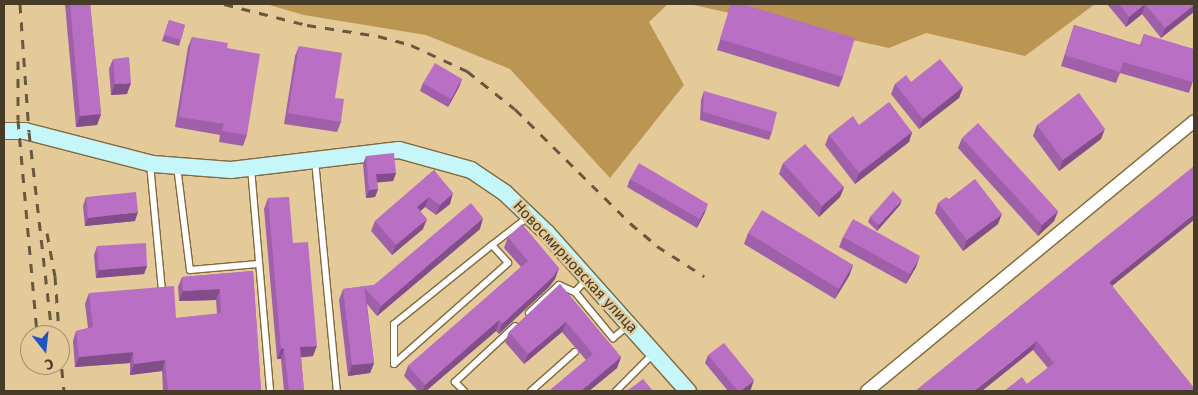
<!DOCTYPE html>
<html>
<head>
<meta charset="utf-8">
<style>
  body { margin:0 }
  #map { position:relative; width:1198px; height:395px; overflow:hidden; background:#e4c999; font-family:"Fira Sans",sans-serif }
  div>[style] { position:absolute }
  .green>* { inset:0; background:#ba9652 }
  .roads { filter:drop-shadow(1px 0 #81693b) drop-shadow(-1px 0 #81693b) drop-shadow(0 1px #81693b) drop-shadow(0 -1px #81693b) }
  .lane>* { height:6px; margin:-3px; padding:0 3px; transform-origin:3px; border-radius:3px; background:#fff }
  .street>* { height:12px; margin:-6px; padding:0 6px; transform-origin:6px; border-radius:6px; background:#fff }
  .secondary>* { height:16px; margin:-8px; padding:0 8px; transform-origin:8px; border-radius:8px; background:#c4f6fa }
  .rail>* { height:3px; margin-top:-1.5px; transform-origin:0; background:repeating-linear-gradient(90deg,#67583f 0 9px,transparent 0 18px) }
  .wall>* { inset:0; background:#9f60a9 }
  .shaded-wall>* { inset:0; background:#824e89 }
  .building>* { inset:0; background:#b970c4 }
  span { translate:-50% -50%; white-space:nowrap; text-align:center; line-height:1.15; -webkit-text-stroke:4.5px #e4c999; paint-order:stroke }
  .street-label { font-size:15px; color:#463b27 }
  .frame { position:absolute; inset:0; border:5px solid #463b27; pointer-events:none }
  .north { position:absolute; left:20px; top:325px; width:50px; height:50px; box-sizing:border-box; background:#e4c999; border:1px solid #a5906b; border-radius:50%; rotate:164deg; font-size:14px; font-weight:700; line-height:20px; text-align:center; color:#463b27 }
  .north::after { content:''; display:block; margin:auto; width:18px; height:22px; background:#2054c1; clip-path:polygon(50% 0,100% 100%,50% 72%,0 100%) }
</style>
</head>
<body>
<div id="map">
  <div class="green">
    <i style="clip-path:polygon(266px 4px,668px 4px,649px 22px,684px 85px,610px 178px,510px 69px,426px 35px,304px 15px)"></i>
    <i style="clip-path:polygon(689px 4px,1095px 4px,1025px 56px,926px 33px,889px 48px)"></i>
  </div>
  <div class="roads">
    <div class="lane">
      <i style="left:315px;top:160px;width:232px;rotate:84.6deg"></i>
      <i style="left:150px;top:164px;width:127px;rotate:84.6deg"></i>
      <i style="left:177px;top:166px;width:105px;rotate:82.9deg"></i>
      <i style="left:190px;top:270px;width:68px;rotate:-5deg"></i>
      <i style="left:251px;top:168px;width:224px;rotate:85.1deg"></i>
      <i style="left:492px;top:245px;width:24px;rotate:48deg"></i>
      <i style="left:508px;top:263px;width:152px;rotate:138.5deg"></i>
      <i style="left:394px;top:364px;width:40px;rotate:-90deg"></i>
      <i style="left:394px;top:324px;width:126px;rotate:-38.9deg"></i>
      <i style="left:492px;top:245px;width:46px;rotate:-37.9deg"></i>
      <i style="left:586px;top:280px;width:16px;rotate:133deg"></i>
      <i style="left:575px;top:292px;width:60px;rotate:50.4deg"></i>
      <i style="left:613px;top:338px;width:19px;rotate:-39deg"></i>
      <i style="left:529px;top:313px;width:41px;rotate:-43deg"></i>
      <i style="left:559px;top:285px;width:17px;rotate:24deg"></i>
      <i style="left:464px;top:391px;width:13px;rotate:-135deg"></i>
      <i style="left:455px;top:382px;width:82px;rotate:-43deg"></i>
      <i style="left:531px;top:391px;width:59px;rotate:-41.6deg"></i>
      <i style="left:616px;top:391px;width:52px;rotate:-45deg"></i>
    </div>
    <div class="street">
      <i style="left:867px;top:391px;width:424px;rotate:-39.5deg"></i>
    </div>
    <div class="secondary">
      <i style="left:4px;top:131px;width:21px"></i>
      <i style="left:25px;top:131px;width:132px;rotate:14.5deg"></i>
      <i style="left:153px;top:164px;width:78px;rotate:4.4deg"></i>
      <i style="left:231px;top:170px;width:169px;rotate:-6.8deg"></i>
      <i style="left:399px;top:150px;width:75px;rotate:15.5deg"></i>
      <i style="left:471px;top:170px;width:41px;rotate:34.1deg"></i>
      <i style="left:505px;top:193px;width:58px;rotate:43.6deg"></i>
      <i style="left:547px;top:233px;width:212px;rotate:48.3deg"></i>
    </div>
  </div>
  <div class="rail">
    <i style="left:20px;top:4px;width:128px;rotate:86deg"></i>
    <i style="left:29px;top:132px;width:204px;rotate:83.5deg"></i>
    <i style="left:224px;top:4px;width:86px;rotate:14.2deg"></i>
    <i style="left:307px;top:25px;width:72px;rotate:8.8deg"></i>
    <i style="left:378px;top:36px;width:34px;rotate:15deg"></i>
    <i style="left:411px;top:45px;width:62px;rotate:24.9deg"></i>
    <i style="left:467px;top:71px;width:61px;rotate:38.4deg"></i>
    <i style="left:515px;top:109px;width:162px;rotate:44.7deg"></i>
    <i style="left:630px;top:223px;width:35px;rotate:40deg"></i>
    <i style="left:657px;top:246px;width:56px;rotate:32.6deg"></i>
    <i style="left:18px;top:61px;width:59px;rotate:90deg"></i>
    <i style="left:18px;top:120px;width:216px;rotate:84.9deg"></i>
    <i style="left:47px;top:233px;width:44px;rotate:79.5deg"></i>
    <i style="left:55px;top:276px;width:56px;rotate:85.9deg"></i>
    <i style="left:60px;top:351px;width:40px;rotate:84.3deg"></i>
  </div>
  <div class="wall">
    <i style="clip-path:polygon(65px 4px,90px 4px,101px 114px,97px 125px,76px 127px)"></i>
    <i style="clip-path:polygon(731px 4px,843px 77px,839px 87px,717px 50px)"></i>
    <i style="clip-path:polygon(1107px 4px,1194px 4px,1161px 38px,1142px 14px,1126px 27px)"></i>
    <i style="clip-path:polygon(169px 20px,185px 25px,179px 46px,162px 41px)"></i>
    <i style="clip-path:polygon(1074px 25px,1140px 45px,1144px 34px,1194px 78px,1189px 93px,1120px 73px,1116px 83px,1061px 66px)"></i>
    <i style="clip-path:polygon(192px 37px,227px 48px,247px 135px,243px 146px,219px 142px,220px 135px,175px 127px,188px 47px)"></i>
    <i style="clip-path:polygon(299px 46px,335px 98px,341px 122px,337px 132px,284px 124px,295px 56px)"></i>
    <i style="clip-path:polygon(113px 59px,127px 94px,111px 95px,109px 69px)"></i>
    <i style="clip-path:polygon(462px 79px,459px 87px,448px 107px,420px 91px,423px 83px)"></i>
    <i style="clip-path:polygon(911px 82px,963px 87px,959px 98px,919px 129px,891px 94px,895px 84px)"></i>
    <i style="clip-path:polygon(704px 91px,772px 132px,769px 140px,700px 120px,701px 100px)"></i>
    <i style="clip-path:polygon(859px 125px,912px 132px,909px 142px,855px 184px,825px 145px,829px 135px)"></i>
    <i style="clip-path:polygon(1037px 125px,1101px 139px,1059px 171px,1033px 136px)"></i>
    <i style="clip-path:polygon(962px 138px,1058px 211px,1054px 221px,1038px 236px,958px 148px)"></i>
    <i style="clip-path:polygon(366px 156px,396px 173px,393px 181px,377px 182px,378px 189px,375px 197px,366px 198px,363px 164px)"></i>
    <i style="clip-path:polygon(783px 163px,844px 187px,840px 197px,819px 217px,779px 174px)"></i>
    <i style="clip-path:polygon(434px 170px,450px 204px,436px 215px,425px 207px,420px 211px,423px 229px,392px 255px,371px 231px,375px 221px)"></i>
    <i style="clip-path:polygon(630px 179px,705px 212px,697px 228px,627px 187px)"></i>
    <i style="clip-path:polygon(86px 197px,135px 221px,85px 226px,83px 206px)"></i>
    <i style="clip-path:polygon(268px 198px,293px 243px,313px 356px,301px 357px,304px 391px,284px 391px,281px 359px,277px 359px,264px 209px)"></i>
    <i style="clip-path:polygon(949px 199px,998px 224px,963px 251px,935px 213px,938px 203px)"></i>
    <i style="clip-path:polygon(900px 205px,877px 231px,868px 222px,870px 217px)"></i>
    <i style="clip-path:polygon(480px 229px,377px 316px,367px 304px,374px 363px,370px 373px,348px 376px,339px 300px,343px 289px,374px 285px)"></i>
    <i style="clip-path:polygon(748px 233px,853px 265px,849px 276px,835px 299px,744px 244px)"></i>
    <i style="clip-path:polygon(508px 237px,559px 268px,555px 279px,549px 287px,499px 334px,496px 331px,426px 391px,418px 391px,404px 376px,408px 366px,521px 267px,504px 248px)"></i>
    <i style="clip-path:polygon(843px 237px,916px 267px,906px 284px,839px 247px)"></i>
    <i style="clip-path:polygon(97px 246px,147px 266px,144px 274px,96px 278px,94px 255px)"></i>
    <i style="clip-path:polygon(253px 271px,261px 391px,163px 391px,162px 371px,130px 375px,130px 363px,75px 367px,73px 341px,76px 331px,88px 328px,85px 304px,89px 293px,176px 318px,217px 314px,216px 300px,179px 301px,178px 287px,182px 277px)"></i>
    <i style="clip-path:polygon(560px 284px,621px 357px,617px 368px,589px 391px,549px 391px,586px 360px,562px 332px,524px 364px,505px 342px,509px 332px)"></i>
    <i style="clip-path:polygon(1112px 286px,1194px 388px,1027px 384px,1048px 368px,1033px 350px,915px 391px)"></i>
    <i style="clip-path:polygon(708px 355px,751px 389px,748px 391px,728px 391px,705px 363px)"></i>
  </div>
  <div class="shaded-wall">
    <i style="clip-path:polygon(1145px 4px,1142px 14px,1126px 27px,1129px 17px)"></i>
    <i style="clip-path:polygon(1194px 5px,1194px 12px,1161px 38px,1165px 28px)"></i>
    <i style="clip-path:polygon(462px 79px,459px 87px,448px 107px,451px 99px)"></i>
    <i style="clip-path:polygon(131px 83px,127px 94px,111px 95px,115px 84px)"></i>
    <i style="clip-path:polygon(963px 87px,959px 98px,919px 129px,923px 119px)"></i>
    <i style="clip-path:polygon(101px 114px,97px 125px,76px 127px,80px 116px)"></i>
    <i style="clip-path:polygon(1105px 129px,1101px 139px,1059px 171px,1063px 160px)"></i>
    <i style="clip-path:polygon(912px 132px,909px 142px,855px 184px,859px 173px)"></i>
    <i style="clip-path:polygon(396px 173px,393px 181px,373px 183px,376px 174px)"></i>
    <i style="clip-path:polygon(844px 187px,840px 197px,819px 217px,822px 206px)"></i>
    <i style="clip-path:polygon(378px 189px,375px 197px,366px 198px,369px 190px)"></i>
    <i style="clip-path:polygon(453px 193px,450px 204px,436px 215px,440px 205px)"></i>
    <i style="clip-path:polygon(429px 197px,425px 207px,413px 218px,417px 207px)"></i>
    <i style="clip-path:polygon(902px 200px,900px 205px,877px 231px,879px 225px)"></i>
    <i style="clip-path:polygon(708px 204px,705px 212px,697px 228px,700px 219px)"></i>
    <i style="clip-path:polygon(1058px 211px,1054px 221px,1038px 236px,1042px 225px)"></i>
    <i style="clip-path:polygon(138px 212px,135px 221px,85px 226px,88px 218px)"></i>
    <i style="clip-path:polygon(1002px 214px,998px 224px,963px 251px,967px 240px)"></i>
    <i style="clip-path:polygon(1194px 214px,1194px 220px,1106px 291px,1109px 282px)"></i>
    <i style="clip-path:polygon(483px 218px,480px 229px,377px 316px,381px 306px)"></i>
    <i style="clip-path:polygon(427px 219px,423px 229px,392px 255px,396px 245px)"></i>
    <i style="clip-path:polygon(920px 256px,916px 267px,906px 284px,910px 274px)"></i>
    <i style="clip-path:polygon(853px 265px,849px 276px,835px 299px,839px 289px)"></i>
    <i style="clip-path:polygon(147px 266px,144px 274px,96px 278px,99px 270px)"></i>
    <i style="clip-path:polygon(559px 268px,555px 279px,549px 287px,499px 334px,502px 324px)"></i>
    <i style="clip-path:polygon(220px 289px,216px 300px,179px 301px,183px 291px)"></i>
    <i style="clip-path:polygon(499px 320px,496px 331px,426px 391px,423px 391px,425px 385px)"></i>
    <i style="clip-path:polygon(566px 322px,562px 332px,524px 364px,528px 354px)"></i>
    <i style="clip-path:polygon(1037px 341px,1033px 350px,982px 391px,974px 391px)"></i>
    <i style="clip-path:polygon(317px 346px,313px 356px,296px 358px,300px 347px)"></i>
    <i style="clip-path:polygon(284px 348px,281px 359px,277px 359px,281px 349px)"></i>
    <i style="clip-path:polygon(133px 352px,130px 363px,75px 367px,79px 357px)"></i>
    <i style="clip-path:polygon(621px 357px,617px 368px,589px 391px,581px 391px)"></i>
    <i style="clip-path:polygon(165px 360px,162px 371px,130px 375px,134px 364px)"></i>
    <i style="clip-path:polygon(374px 363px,370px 373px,348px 376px,352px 365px)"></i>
    <i style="clip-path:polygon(754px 380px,751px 389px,748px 391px,741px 391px)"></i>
  </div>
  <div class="building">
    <i style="clip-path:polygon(70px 4px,90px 4px,101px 114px,80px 116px)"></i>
    <i style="clip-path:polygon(731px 4px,742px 4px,855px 38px,843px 77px,720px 39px)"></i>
    <i style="clip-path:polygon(1119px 4px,1145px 4px,1129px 17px)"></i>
    <i style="clip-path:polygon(1145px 4px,1194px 4px,1194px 5px,1165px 28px)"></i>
    <i style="clip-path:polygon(169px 20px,185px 25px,181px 40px,164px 35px)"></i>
    <i style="clip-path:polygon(1074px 25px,1141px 46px,1144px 34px,1194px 49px,1194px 78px,1193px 82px,1123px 62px,1120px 72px,1065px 55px)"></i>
    <i style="clip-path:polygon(192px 37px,228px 43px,227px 48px,260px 54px,247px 135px,222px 131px,224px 124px,179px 117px)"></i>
    <i style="clip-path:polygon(299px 46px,342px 53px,335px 98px,344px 99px,341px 122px,288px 113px)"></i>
    <i style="clip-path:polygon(129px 57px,131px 83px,115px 84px,113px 59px)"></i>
    <i style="clip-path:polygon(940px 59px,963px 87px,923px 119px,895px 84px,906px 75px,911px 82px)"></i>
    <i style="clip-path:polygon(435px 63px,462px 79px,451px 99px,423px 83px)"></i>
    <i style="clip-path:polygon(704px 91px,777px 112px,772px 132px,703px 112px)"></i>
    <i style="clip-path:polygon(1079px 93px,1105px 129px,1063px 160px,1037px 125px)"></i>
    <i style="clip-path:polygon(889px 102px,912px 132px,859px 173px,829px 135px,853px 116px,859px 125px)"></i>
    <i style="clip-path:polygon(978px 123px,1058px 211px,1042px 225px,962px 138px)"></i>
    <i style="clip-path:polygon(805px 144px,844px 187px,822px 206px,783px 163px)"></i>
    <i style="clip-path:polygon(394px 153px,396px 173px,376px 174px,378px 189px,369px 190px,366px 156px)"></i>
    <i style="clip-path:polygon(639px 163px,708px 204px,700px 219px,630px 179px)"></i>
    <i style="clip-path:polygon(1194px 166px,1194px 214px,1109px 282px,1194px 388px,1194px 391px,1004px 391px,1022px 377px,1027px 384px,1054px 363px,1037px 341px,974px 391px,915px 391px)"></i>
    <i style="clip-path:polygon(434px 170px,453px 193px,440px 205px,429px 197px,417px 207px,427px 219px,396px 245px,375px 221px)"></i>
    <i style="clip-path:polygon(975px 179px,1002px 214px,967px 240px,938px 203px,946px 197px,949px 199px)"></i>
    <i style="clip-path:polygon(893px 191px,902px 200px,879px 225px,870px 217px)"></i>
    <i style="clip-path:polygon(136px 192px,138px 212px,88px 218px,86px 197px)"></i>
    <i style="clip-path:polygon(289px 197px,293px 243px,308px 242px,317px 346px,300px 347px,304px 391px,289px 391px,284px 348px,281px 349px,268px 198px)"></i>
    <i style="clip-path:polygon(471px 203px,483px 218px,381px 306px,364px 287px,374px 363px,352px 365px,343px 289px,374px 285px)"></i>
    <i style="clip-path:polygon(762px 210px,853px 265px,839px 289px,748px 233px)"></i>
    <i style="clip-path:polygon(853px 219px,920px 256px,910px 274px,843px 237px)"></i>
    <i style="clip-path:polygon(522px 224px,559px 268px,553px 277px,502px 324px,499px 320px,425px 385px,408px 366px,528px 261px,508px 237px)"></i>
    <i style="clip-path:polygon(146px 243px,147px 266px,99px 270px,97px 246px)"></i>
    <i style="clip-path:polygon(253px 271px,261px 391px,168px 391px,165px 360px,134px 364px,133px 352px,79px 357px,76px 331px,93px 327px,89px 293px,174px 286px,176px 318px,221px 313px,220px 289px,183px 291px,182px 277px)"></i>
    <i style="clip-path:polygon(560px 284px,621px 357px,581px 391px,549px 391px,593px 354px,566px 322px,528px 354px,509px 332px)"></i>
    <i style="clip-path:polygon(724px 343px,754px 380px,741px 391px,738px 391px,708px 355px)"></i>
    <i style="clip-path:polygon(643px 379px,653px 391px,627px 391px)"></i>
  </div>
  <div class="street-label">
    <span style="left:575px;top:267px;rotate:47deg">Новосмирновская улица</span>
  </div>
  <div class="frame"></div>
  <div class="north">С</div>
</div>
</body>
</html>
